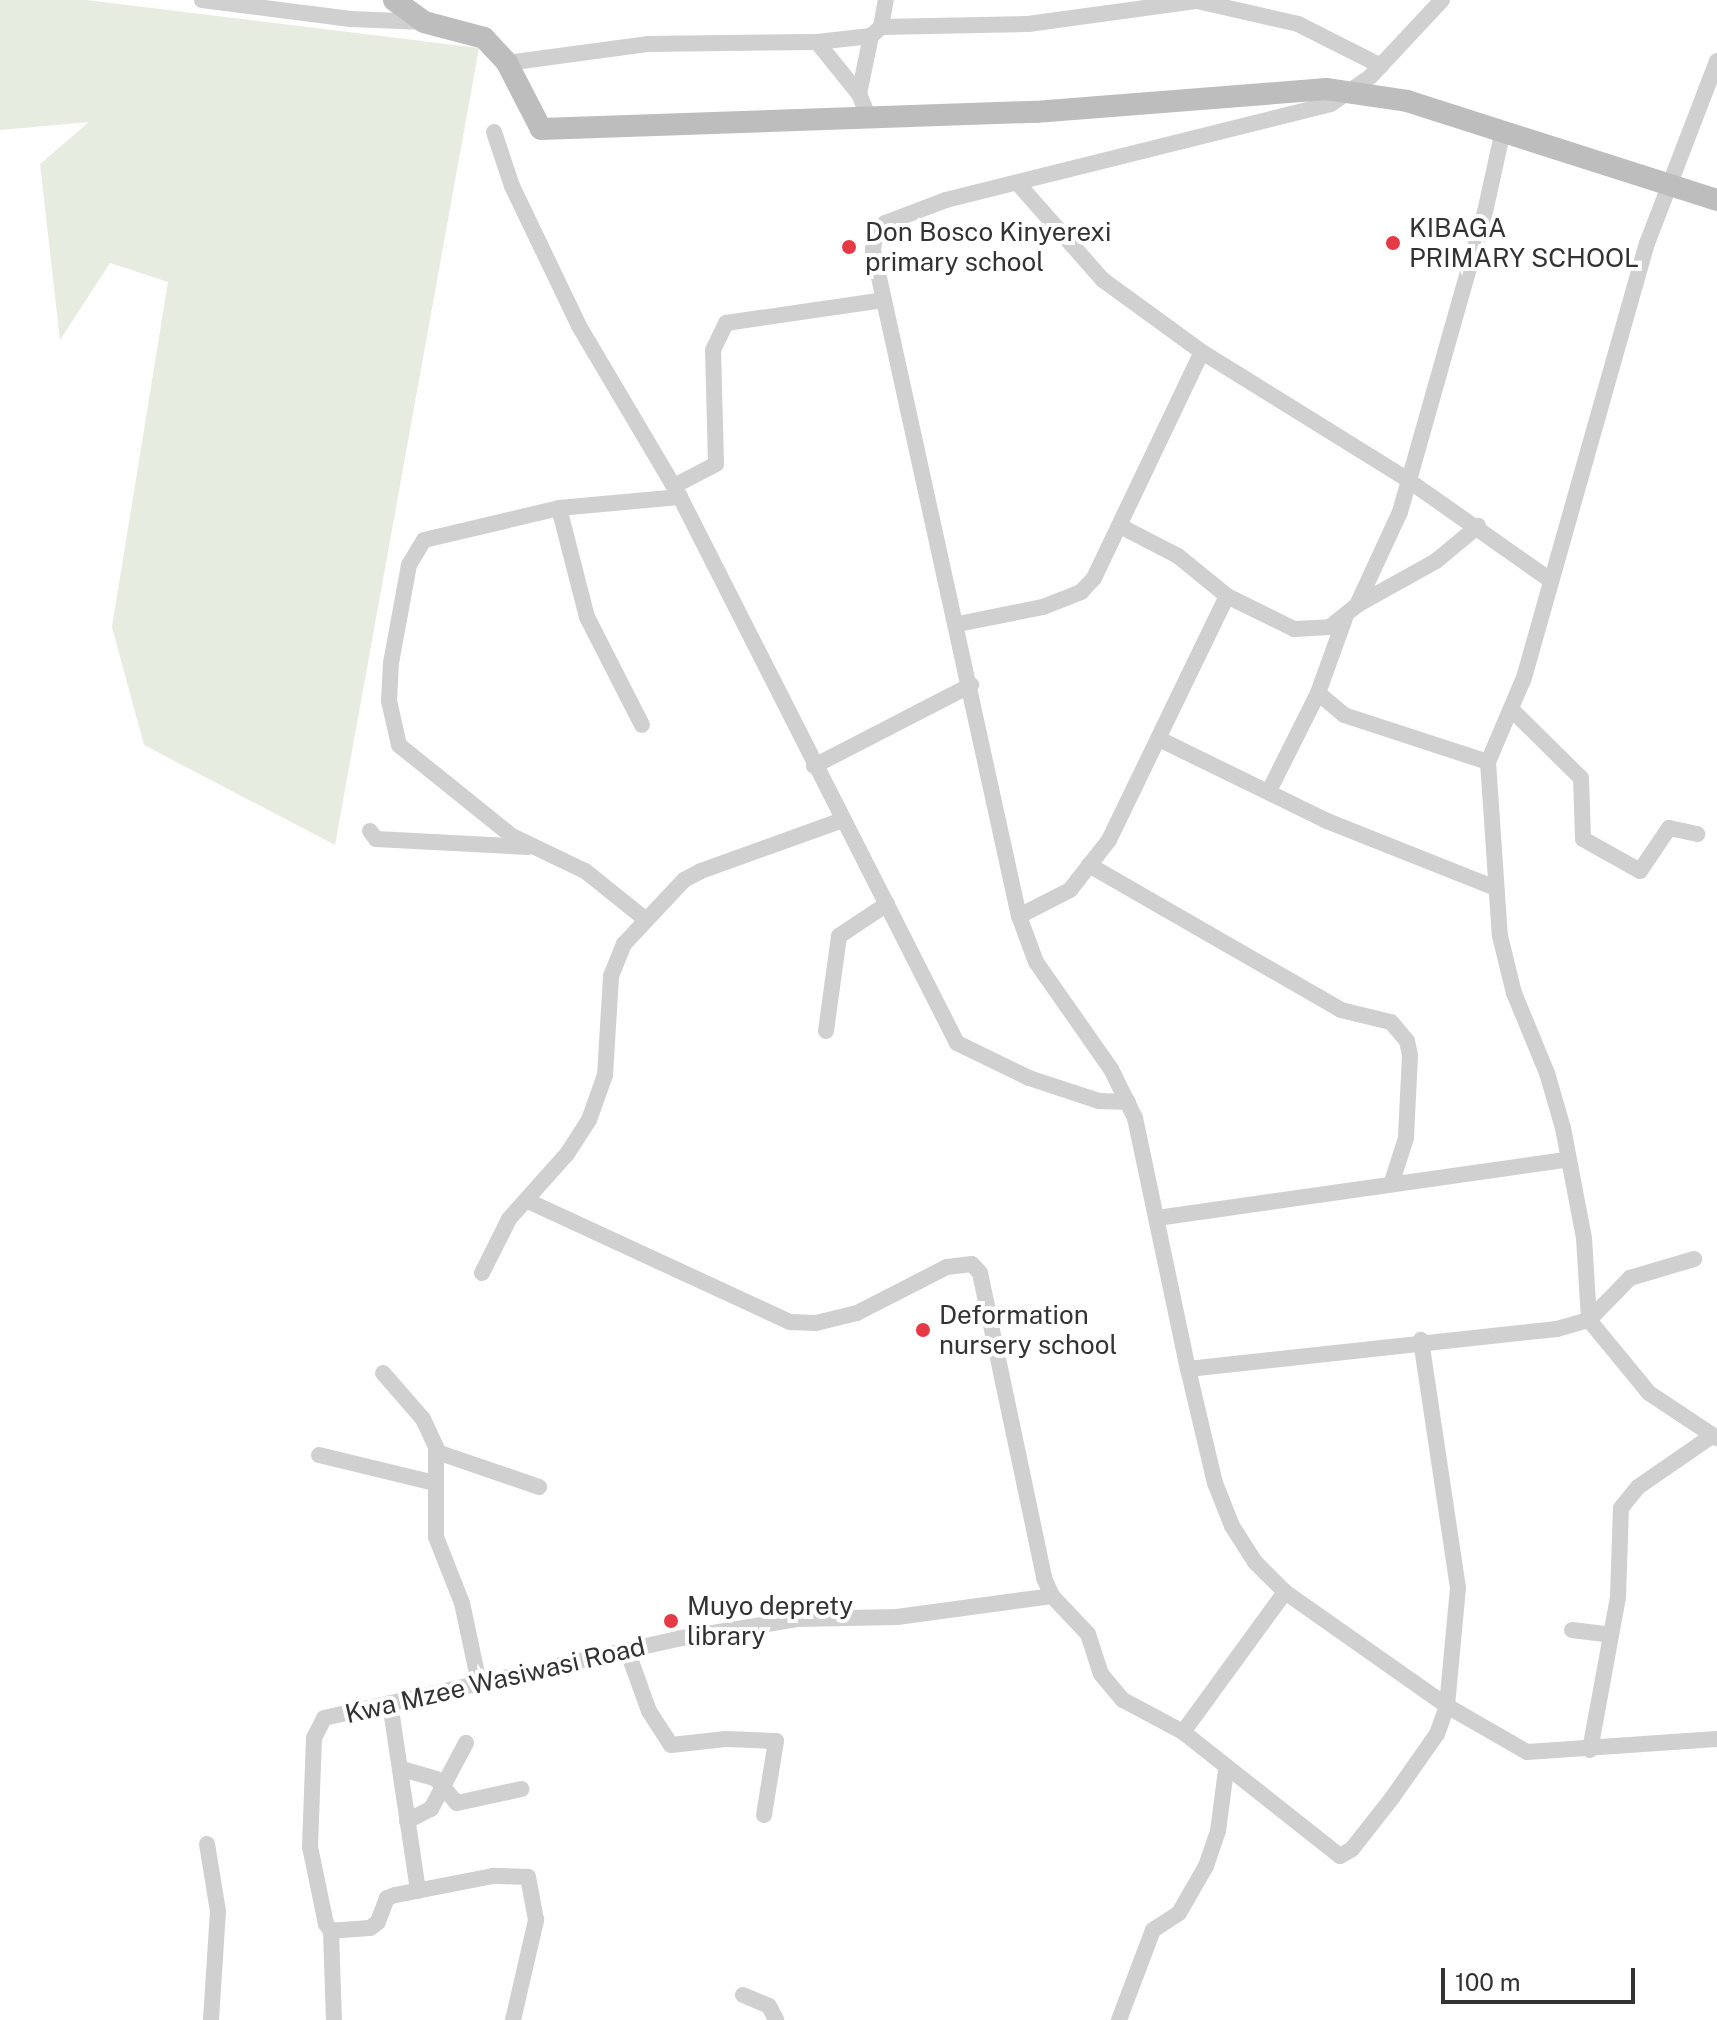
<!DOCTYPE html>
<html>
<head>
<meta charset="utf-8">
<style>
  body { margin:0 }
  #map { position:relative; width:1717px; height:2020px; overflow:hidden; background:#fff; font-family:"Public Sans",sans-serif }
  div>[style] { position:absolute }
  .green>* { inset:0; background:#e6ecdf }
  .street>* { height:16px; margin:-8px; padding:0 8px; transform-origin:8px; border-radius:8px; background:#d0d0d0 }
  .secondary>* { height:22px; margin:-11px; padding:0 11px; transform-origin:11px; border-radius:11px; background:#bdbdbd }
  .dots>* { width:22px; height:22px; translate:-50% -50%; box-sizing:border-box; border:4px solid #fff; border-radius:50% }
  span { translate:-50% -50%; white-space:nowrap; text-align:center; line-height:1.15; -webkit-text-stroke:8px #fff; paint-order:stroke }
  .poi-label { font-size:26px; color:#333 }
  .left { translate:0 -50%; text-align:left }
  .street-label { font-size:26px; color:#333 }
  .scale { position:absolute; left:1441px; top:1968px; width:194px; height:36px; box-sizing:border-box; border:4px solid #333; border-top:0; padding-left:10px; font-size:24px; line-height:28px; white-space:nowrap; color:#333; -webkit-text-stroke:6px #fff; paint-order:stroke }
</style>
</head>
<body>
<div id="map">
  <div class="green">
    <i style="clip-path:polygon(0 0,86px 0,479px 48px,335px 845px,144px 745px,112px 627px,168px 282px,110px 263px,60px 340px,40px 164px,89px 122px,0 130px)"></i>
  </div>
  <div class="street">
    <i style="left:202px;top:0;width:150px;rotate:7.3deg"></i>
    <i style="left:351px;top:19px;width:73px;rotate:2.4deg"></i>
    <i style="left:1442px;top:0;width:105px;rotate:133.1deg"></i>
    <i style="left:1370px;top:77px;width:47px;rotate:145.3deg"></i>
    <i style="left:1331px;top:104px;width:397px;rotate:166deg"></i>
    <i style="left:946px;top:200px;width:65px;rotate:159.3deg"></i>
    <i style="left:885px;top:223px;width:15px;rotate:132deg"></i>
    <i style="left:875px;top:234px;width:16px;rotate:97deg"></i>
    <i style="left:873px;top:250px;width:682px;rotate:77.64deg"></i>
    <i style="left:1019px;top:916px;width:49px;rotate:69.7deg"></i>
    <i style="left:1036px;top:962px;width:131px;rotate:55deg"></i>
    <i style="left:1111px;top:1069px;width:55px;rotate:63.9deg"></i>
    <i style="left:1135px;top:1118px;width:257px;rotate:78.1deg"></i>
    <i style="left:1188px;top:1369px;width:117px;rotate:76.7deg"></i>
    <i style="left:1215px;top:1483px;width:46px;rotate:68.4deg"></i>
    <i style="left:1232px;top:1526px;width:43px;rotate:57.4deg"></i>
    <i style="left:1255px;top:1562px;width:42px;rotate:45deg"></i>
    <i style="left:1285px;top:1592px;width:198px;rotate:35.1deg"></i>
    <i style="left:1447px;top:1706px;width:92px;rotate:29.9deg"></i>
    <i style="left:1527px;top:1752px;width:190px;rotate:-3.9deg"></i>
    <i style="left:881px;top:27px;width:147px;rotate:-1.2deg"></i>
    <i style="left:1028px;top:24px;width:171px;rotate:-7.8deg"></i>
    <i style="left:1197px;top:1px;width:104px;rotate:12.8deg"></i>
    <i style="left:1298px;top:24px;width:93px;rotate:26.8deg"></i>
    <i style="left:817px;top:42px;width:67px;rotate:51.1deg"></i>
    <i style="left:1717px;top:61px;width:195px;rotate:111deg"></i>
    <i style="left:1647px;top:243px;width:454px;rotate:105.8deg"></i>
    <i style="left:1523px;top:680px;width:89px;rotate:113.1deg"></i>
    <i style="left:1488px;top:762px;width:174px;rotate:86.1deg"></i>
    <i style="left:1500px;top:936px;width:59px;rotate:76.2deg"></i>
    <i style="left:1514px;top:993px;width:87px;rotate:67.6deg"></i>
    <i style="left:1547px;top:1073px;width:57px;rotate:73.8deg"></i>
    <i style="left:1563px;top:1128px;width:112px;rotate:79.2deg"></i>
    <i style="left:1584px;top:1238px;width:82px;rotate:86.5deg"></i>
    <i style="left:1589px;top:1320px;width:94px;rotate:50.6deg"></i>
    <i style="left:1649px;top:1393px;width:82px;rotate:33.5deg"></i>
    <i style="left:507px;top:63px;width:141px;rotate:-7.7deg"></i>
    <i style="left:647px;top:44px;width:170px;rotate:-0.7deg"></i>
    <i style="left:817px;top:42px;width:54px;rotate:-6.3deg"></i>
    <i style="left:871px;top:36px;width:13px;rotate:-42deg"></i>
    <i style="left:881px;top:27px;width:27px;rotate:-80deg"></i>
    <i style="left:870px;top:120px;width:28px;rotate:-113deg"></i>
    <i style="left:859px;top:94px;width:59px;rotate:-78.3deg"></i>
    <i style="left:494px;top:132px;width:57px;rotate:71.6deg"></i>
    <i style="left:512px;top:186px;width:155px;rotate:64.4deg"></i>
    <i style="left:579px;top:326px;width:199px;rotate:59.4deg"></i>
    <i style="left:680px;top:497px;width:612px;rotate:63.1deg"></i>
    <i style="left:957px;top:1043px;width:80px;rotate:25.9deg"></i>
    <i style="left:1029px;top:1078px;width:74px;rotate:18.2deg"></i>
    <i style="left:1099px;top:1101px;width:29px;rotate:2deg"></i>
    <i style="left:1020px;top:186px;width:125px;rotate:48.6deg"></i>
    <i style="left:1103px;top:280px;width:122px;rotate:36deg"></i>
    <i style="left:1202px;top:352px;width:239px;rotate:31.8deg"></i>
    <i style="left:1405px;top:478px;width:177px;rotate:35.1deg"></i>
    <i style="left:674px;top:486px;width:47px;rotate:-27.6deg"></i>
    <i style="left:716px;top:464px;width:114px;rotate:-91.5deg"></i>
    <i style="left:713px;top:350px;width:30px;rotate:-64deg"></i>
    <i style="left:726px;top:323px;width:159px;rotate:-8.3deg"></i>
    <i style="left:559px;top:508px;width:113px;rotate:75.6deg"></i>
    <i style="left:587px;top:617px;width:121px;rotate:63deg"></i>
    <i style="left:1120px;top:526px;width:65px;rotate:27.3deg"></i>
    <i style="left:1178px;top:556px;width:63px;rotate:39.2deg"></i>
    <i style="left:1227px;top:596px;width:75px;rotate:26.2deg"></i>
    <i style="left:1294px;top:629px;width:36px;rotate:-3deg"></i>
    <i style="left:1330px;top:627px;width:35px;rotate:-39deg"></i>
    <i style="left:1357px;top:605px;width:102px;rotate:-65.2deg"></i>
    <i style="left:1400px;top:512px;width:312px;rotate:-74.2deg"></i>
    <i style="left:1485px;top:212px;width:84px;rotate:-77.6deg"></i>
    <i style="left:1357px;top:605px;width:90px;rotate:-29.1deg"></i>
    <i style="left:1436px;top:561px;width:55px;rotate:-39.8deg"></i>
    <i style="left:958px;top:624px;width:87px;rotate:-11.3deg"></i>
    <i style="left:1043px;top:607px;width:41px;rotate:-21.5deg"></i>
    <i style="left:1081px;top:592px;width:19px;rotate:-47deg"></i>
    <i style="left:1094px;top:578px;width:250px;rotate:-64.5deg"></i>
    <i style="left:1318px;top:693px;width:34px;rotate:40deg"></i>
    <i style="left:1344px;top:715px;width:151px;rotate:18.1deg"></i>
    <i style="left:1512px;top:710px;width:97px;rotate:44.6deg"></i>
    <i style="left:1581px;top:778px;width:61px;rotate:88.1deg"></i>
    <i style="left:1583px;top:839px;width:65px;rotate:29.3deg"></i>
    <i style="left:1640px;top:871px;width:52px;rotate:-56deg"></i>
    <i style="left:1669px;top:828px;width:29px;rotate:12deg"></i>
    <i style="left:1159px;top:739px;width:187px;rotate:26deg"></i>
    <i style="left:1327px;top:821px;width:179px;rotate:21.7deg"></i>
    <i style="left:814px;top:766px;width:177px;rotate:-27.3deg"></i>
    <i style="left:1270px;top:789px;width:107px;rotate:-63.4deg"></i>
    <i style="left:1318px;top:693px;width:80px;rotate:-70.2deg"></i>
    <i style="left:370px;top:831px;width:10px;rotate:53deg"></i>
    <i style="left:376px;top:839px;width:152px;rotate:3deg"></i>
    <i style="left:1089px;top:865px;width:291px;rotate:29.9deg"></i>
    <i style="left:1341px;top:1010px;width:51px;rotate:13.5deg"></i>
    <i style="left:1391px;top:1022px;width:25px;rotate:50deg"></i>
    <i style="left:1407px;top:1041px;width:14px;rotate:78deg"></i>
    <i style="left:1410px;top:1055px;width:83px;rotate:92.8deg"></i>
    <i style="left:1406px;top:1138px;width:46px;rotate:107.7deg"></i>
    <i style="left:1019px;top:916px;width:57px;rotate:-27deg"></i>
    <i style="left:1070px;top:890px;width:63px;rotate:-52deg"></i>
    <i style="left:1109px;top:840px;width:271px;rotate:-64.2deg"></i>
    <i style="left:645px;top:919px;width:77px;rotate:-141.3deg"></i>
    <i style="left:585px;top:871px;width:81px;rotate:-154.4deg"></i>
    <i style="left:512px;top:836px;width:145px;rotate:-141.2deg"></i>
    <i style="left:399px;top:745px;width:45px;rotate:-102.8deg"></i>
    <i style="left:389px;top:701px;width:38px;rotate:-87deg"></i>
    <i style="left:391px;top:663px;width:100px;rotate:-79.6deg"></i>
    <i style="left:409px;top:565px;width:29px;rotate:-59deg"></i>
    <i style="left:424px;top:540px;width:139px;rotate:-13.3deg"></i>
    <i style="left:559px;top:508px;width:121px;rotate:-5.2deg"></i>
    <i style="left:826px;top:1031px;width:96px;rotate:-82.2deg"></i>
    <i style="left:839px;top:936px;width:58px;rotate:-33.7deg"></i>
    <i style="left:528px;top:1201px;width:289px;rotate:24.8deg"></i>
    <i style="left:790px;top:1322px;width:26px;rotate:2deg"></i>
    <i style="left:816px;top:1323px;width:42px;rotate:-13.7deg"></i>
    <i style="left:857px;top:1313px;width:101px;rotate:-27.1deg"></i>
    <i style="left:947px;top:1267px;width:25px;rotate:-7deg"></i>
    <i style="left:972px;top:1264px;width:12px;rotate:48deg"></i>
    <i style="left:980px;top:1273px;width:312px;rotate:78.1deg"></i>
    <i style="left:1044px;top:1578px;width:20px;rotate:66deg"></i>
    <i style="left:1052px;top:1596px;width:52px;rotate:46.5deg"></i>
    <i style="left:1088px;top:1634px;width:42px;rotate:72deg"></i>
    <i style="left:1101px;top:1674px;width:34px;rotate:50deg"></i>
    <i style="left:1123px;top:1700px;width:68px;rotate:28.1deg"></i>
    <i style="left:1183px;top:1732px;width:200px;rotate:38.3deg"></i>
    <i style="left:1340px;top:1856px;width:14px;rotate:-30deg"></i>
    <i style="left:1352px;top:1849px;width:65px;rotate:-51.9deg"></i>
    <i style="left:1392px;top:1798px;width:78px;rotate:-54.9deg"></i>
    <i style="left:1437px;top:1734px;width:30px;rotate:-70deg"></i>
    <i style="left:1447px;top:1706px;width:119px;rotate:-84.7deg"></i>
    <i style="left:1458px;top:1588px;width:251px;rotate:-98.5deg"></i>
    <i style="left:1157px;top:1218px;width:416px;rotate:-8.1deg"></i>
    <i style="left:482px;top:1273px;width:60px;rotate:-63.4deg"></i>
    <i style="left:509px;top:1219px;width:87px;rotate:-48.3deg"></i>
    <i style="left:567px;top:1154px;width:40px;rotate:-57.1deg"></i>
    <i style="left:589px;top:1120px;width:48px;rotate:-70.4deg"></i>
    <i style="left:605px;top:1075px;width:99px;rotate:-86.5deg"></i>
    <i style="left:611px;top:976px;width:35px;rotate:-68deg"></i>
    <i style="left:624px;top:944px;width:88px;rotate:-46.8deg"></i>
    <i style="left:684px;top:880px;width:19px;rotate:-28deg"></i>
    <i style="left:701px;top:871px;width:151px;rotate:-19.8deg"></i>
    <i style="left:1188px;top:1369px;width:371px;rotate:-6.2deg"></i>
    <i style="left:1557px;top:1329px;width:33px;rotate:-16deg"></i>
    <i style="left:1589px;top:1320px;width:59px;rotate:-45.7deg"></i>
    <i style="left:1630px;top:1278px;width:67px;rotate:-16.5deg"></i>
    <i style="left:383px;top:1373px;width:61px;rotate:49deg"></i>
    <i style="left:423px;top:1419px;width:31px;rotate:65deg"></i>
    <i style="left:436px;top:1447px;width:90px;rotate:90deg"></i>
    <i style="left:436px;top:1537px;width:71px;rotate:68.5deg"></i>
    <i style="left:462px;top:1603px;width:82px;rotate:78deg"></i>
    <i style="left:437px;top:1452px;width:108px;rotate:18.9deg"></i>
    <i style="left:319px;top:1455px;width:119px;rotate:13.6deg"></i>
    <i style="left:1572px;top:1630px;width:35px;rotate:7deg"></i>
    <i style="left:627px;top:1650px;width:65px;rotate:70.2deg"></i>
    <i style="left:649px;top:1711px;width:40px;rotate:57.1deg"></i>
    <i style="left:671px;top:1745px;width:55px;rotate:-6.2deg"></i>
    <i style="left:726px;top:1739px;width:50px;rotate:2.3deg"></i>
    <i style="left:776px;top:1741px;width:75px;rotate:99.2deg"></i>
    <i style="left:390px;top:1703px;width:190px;rotate:81.5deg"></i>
    <i style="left:1183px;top:1732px;width:173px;rotate:-53.9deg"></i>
    <i style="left:1590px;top:1750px;width:156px;rotate:-79.6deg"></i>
    <i style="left:1618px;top:1597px;width:89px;rotate:-88.1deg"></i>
    <i style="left:1621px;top:1508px;width:27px;rotate:-51deg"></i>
    <i style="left:1638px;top:1487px;width:90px;rotate:-34.6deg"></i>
    <i style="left:402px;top:1769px;width:35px;rotate:16deg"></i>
    <i style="left:436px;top:1779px;width:32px;rotate:49deg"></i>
    <i style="left:457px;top:1803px;width:66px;rotate:-12.2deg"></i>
    <i style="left:407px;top:1821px;width:27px;rotate:-27deg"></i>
    <i style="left:431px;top:1809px;width:75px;rotate:-62.1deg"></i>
    <i style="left:207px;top:1844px;width:68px;rotate:80.7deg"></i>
    <i style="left:218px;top:1911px;width:109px;rotate:93.7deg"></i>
    <i style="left:331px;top:1931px;width:89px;rotate:88.1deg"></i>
    <i style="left:743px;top:1995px;width:28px;rotate:23deg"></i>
    <i style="left:769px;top:2006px;width:16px;rotate:63deg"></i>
    <i style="left:513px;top:2020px;width:103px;rotate:-77deg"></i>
    <i style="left:536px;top:1920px;width:44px;rotate:-100.5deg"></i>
    <i style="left:528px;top:1877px;width:35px;rotate:-178deg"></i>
    <i style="left:493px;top:1876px;width:100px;rotate:169deg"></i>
    <i style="left:395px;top:1895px;width:9px;rotate:159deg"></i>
    <i style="left:387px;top:1898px;width:26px;rotate:111deg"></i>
    <i style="left:378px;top:1922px;width:10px;rotate:143deg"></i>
    <i style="left:370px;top:1928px;width:39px;rotate:176deg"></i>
    <i style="left:331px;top:1931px;width:9px;rotate:-126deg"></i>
    <i style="left:326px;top:1924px;width:79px;rotate:-101.7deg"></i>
    <i style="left:310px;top:1847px;width:109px;rotate:-87.9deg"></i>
    <i style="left:314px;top:1738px;width:22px;rotate:-63deg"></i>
    <i style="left:324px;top:1718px;width:361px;rotate:-12.6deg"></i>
    <i style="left:676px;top:1639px;width:124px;rotate:-9.3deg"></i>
    <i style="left:798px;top:1619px;width:99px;rotate:-1.2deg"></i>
    <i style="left:897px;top:1617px;width:156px;rotate:-7.7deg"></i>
    <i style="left:1119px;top:2020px;width:96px;rotate:-69.3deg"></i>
    <i style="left:1153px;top:1930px;width:31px;rotate:-33deg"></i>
    <i style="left:1179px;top:1913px;width:54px;rotate:-60.1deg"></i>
    <i style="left:1206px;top:1866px;width:37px;rotate:-71deg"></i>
    <i style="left:1218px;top:1831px;width:62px;rotate:-82.5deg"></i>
  </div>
  <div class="secondary">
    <i style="left:394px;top:0;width:37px;rotate:36deg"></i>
    <i style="left:424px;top:22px;width:62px;rotate:14.9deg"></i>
    <i style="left:484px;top:38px;width:34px;rotate:47deg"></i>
    <i style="left:507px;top:63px;width:74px;rotate:62.7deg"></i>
    <i style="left:541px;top:129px;width:494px;rotate:-2deg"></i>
    <i style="left:1035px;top:112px;width:292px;rotate:-4.5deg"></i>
    <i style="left:1326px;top:89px;width:82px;rotate:8.4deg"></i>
    <i style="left:1407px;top:101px;width:325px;rotate:17.7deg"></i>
  </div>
  <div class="dots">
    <i style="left:1393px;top:243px;background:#e63946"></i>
    <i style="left:849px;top:247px;background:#e63946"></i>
    <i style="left:923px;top:1330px;background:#e63946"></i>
    <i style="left:671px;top:1621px;background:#e63946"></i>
  </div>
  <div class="poi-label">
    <span class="left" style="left:1409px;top:243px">KIBAGA<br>PRIMARY SCHOOL</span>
    <span class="left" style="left:865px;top:247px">Don Bosco Kinyerexi<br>primary school</span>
    <span class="left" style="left:939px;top:1330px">Deformation<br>nursery school</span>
    <span class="left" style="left:687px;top:1621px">Muyo deprety<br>library</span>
  </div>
  <div class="street-label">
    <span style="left:495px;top:1680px;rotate:-13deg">Kwa Mzee Wasiwasi Road</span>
  </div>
  <div class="scale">100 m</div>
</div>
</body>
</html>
